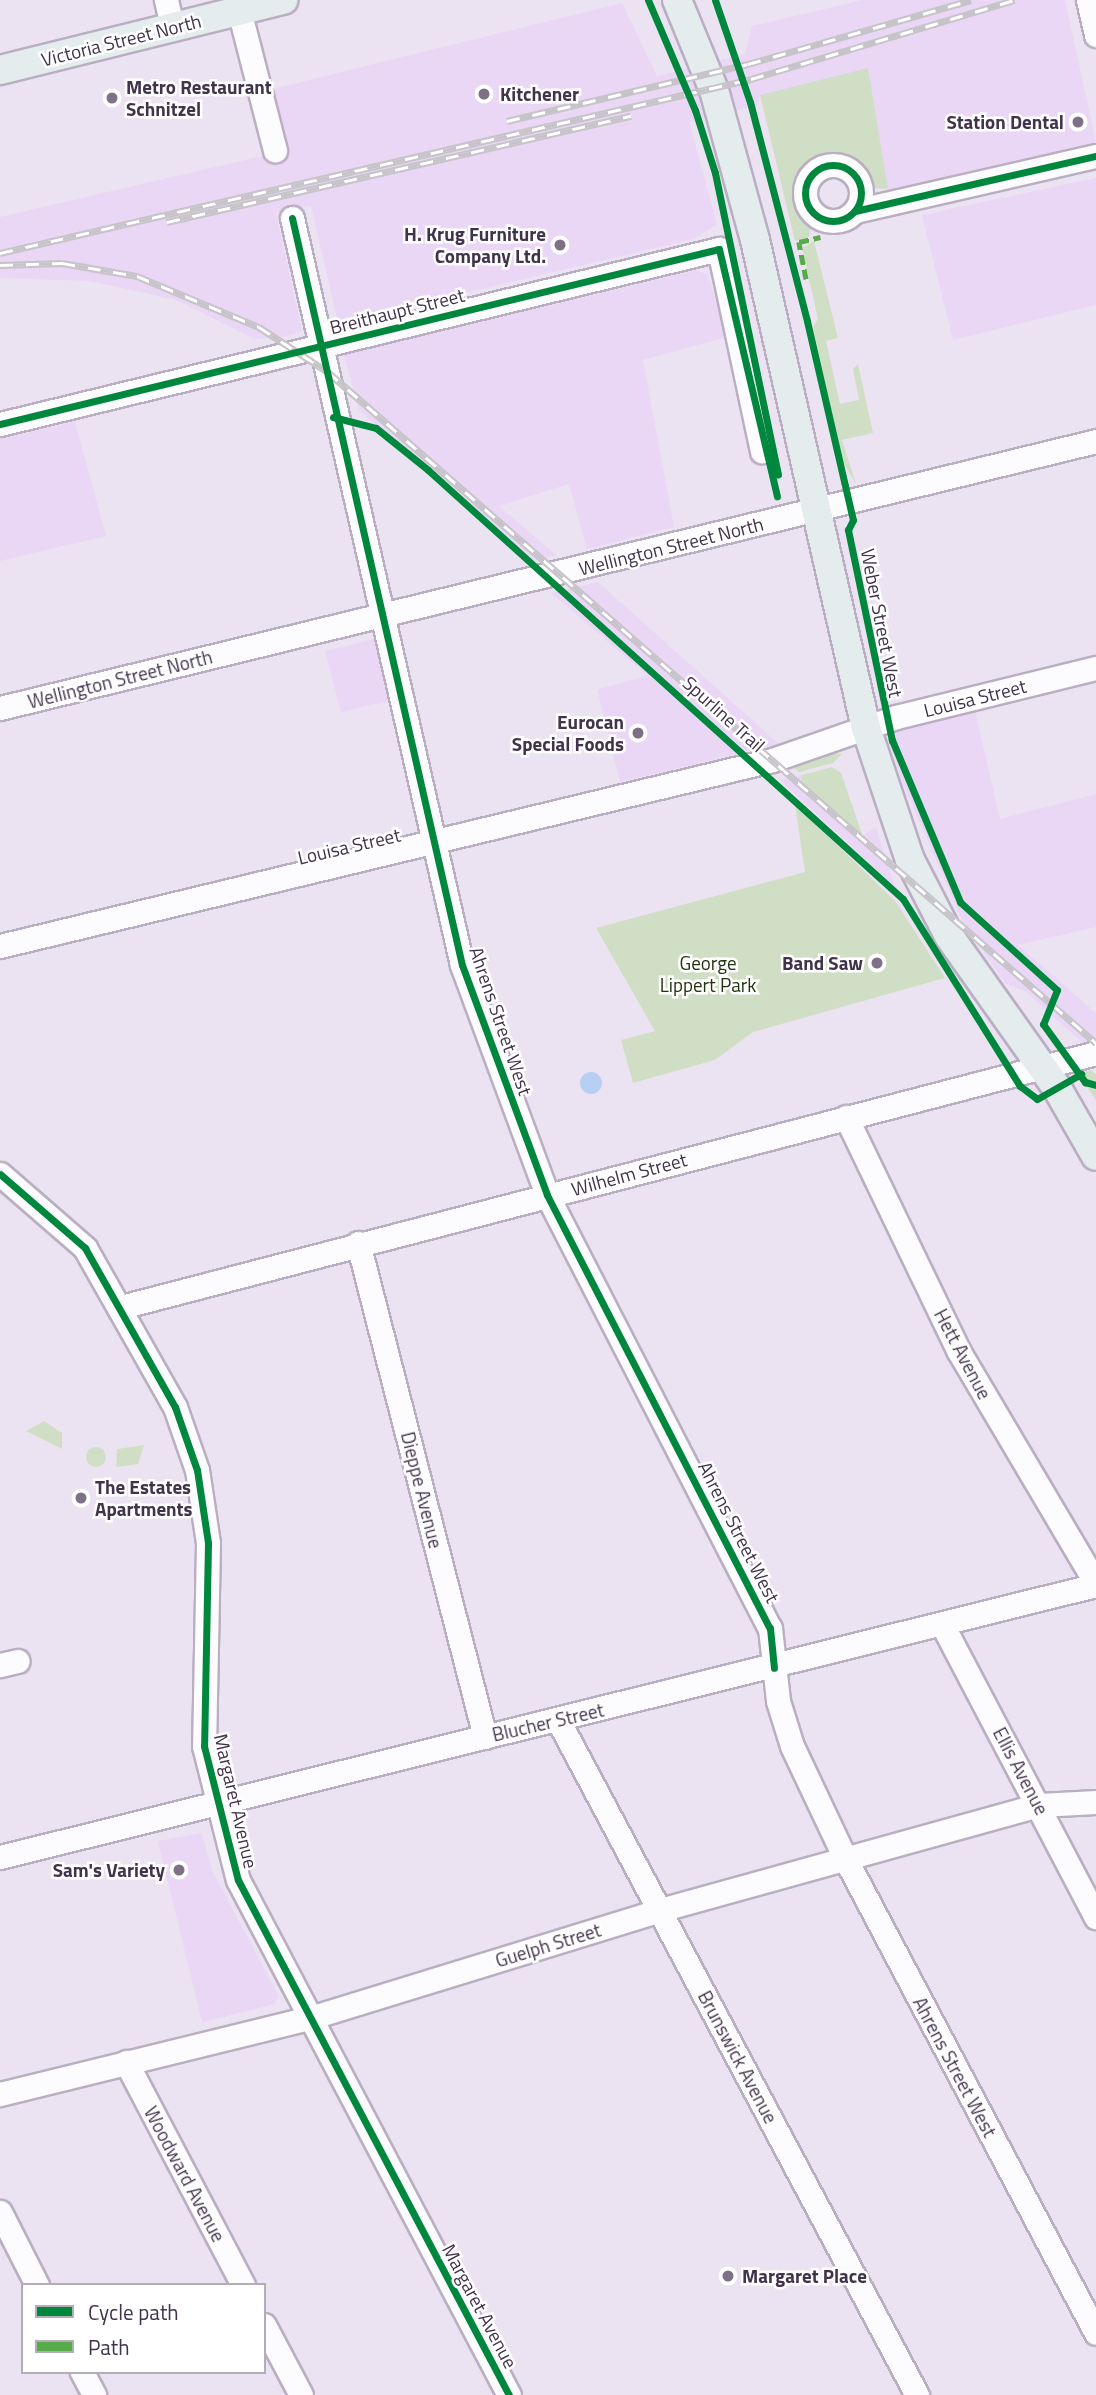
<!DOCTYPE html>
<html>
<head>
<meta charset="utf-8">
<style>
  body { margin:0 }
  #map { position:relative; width:1096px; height:2395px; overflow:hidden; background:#ece3f2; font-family:"Titillium Web",sans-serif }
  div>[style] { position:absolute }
  .built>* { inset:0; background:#ead7f6 }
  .green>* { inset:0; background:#d1dec6 }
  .round { border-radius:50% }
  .water>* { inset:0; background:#b7cff2 }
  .roads { filter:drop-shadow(2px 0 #baafc2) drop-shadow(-2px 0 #baafc2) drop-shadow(0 2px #baafc2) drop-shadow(0 -2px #baafc2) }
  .minor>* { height:23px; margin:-11.5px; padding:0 11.5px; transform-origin:11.5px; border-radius:11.5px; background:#fcfbfd }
  .minor>.ring { margin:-11.5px; padding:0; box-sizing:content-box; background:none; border:23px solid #fcfbfd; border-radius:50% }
  .major>* { height:28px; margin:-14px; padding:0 14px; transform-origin:14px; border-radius:14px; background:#e4ecee }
  .rail>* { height:7px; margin-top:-3.5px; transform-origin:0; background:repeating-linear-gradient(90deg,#fff 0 13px,#c7c4c9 0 26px); box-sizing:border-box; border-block:2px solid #c7c4c9 }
  .quiet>* { height:5px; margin-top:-2.5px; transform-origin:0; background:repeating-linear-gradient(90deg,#56ac48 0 10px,transparent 0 15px) }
  .cycleway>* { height:7px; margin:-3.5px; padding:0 3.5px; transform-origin:3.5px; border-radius:3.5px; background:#00873e }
  .cycleway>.ring { margin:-3.5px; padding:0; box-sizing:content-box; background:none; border:7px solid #00873e; border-radius:50% }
  .dots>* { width:19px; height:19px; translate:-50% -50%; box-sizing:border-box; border:4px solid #fff; border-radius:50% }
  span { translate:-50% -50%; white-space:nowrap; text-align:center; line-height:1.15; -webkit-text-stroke:5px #fff; paint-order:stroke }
  .street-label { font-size:19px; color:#42334d }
  .poi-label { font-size:19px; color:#42334d; font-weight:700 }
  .left { translate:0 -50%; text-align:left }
  .right { translate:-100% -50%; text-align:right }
  .park-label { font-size:19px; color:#233411 }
  .legend { position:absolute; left:21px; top:2283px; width:245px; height:91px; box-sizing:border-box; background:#fff; border:2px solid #b3adb8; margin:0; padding:9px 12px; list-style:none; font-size:21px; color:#42334d }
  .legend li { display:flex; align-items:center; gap:14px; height:35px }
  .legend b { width:35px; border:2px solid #b3adb8 }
</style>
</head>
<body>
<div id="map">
  <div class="built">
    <i style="clip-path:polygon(863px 0,1065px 0,1096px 142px,896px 191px,887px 189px,875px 123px,881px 122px,760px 95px,757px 106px,689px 121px,717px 225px,693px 239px,338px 323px,311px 206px,276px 213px,302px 331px,284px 337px,254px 339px,176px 300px,90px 281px,0 278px,0 217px,288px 150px,273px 89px,622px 3px,657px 76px,745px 54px,752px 26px)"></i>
    <i style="clip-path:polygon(1096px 178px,1096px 305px,953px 340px,922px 215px)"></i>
    <i style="clip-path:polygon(697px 270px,708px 275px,727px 337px,643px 360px,674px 527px,587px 549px,569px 484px,499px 506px,556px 555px,531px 562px,359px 410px,344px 355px)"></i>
    <i style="clip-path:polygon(75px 422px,106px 536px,0 561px,0 439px)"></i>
    <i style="clip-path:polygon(598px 582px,779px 744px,620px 782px,597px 689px,648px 676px,551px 593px)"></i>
    <i style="clip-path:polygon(374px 639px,388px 701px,341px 712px,325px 651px)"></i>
    <i style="clip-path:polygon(975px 711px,1000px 819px,1096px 794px,1096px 927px,1018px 945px,1096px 1013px,1096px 1041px,1085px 1045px,1025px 991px,1006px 984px,963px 922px,901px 779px,890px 742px,899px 730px)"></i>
    <i style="clip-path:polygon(802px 775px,802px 782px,862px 836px,876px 827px,895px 887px,780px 780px)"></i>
    <i style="clip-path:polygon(202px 1833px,212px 1870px,278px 1995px,275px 2004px,202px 2022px,158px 1841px)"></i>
  </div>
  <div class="green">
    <i style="clip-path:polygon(868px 68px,888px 189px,873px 188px,849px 163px,814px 161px,794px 192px,798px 212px,811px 225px,809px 237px,795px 241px,760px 95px)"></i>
    <i style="clip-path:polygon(814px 241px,838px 338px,826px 341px,840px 404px,859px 400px,853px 369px,858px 364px,873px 433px,842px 440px,856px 484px,840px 457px,813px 327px,818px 319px,802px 248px)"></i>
    <i style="clip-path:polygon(830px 753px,842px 754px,833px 763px,799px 772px,791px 766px)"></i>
    <i style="clip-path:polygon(832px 767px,841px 773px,863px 837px,801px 782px,802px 775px)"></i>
    <i style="clip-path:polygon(795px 804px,896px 902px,945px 978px,753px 1032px,715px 1060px,633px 1083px,621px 1040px,655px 1031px,596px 928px,805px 872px)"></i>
    <i style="clip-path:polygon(1091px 1070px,1096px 1074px,1096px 1100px,1078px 1074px)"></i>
    <i style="clip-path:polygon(44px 1421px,62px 1433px,62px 1449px,26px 1431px)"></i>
    <i style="clip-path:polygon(144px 1445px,138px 1464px,116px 1467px,117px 1449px)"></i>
    <i class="round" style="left:86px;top:1447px;width:20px;height:20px"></i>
  </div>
  <div class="water">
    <i class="round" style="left:580px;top:1072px;width:22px;height:22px"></i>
  </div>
  <div class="roads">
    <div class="minor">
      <i style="left:166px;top:0;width:28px;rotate:77deg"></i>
      <i style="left:1088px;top:0;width:36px;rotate:77deg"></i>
      <i style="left:239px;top:10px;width:145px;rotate:75.6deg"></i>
      <i class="ring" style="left:805px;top:165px;width:33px;height:33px"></i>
      <i style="left:855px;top:211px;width:247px;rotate:-12.9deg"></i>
      <i style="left:292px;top:218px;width:766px;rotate:77.18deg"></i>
      <i style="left:462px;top:965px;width:245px;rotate:69.7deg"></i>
      <i style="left:547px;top:1195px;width:487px;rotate:62.8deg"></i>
      <i style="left:770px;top:1628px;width:73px;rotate:83.7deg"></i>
      <i style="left:778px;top:1701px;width:47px;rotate:72.7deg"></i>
      <i style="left:792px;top:1746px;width:124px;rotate:64.7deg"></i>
      <i style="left:845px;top:1858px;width:537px;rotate:62.15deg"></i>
      <i style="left:0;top:424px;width:740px;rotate:-13.68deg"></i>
      <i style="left:719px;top:249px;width:207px;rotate:78deg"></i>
      <i style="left:0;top:708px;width:1128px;rotate:-13.69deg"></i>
      <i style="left:0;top:946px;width:794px;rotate:-13.55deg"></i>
      <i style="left:772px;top:760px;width:131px;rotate:-19.1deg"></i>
      <i style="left:896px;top:717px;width:206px;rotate:-13.8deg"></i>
      <i style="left:846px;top:1117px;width:259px;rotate:64.3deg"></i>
      <i style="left:958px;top:1350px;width:271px;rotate:59.4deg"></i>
      <i style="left:0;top:1174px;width:113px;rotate:41deg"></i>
      <i style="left:85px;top:1248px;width:183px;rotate:60.5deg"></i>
      <i style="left:175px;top:1407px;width:67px;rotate:70.8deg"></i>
      <i style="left:197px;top:1470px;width:74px;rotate:81.4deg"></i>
      <i style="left:208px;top:1543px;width:203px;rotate:91.1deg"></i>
      <i style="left:204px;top:1746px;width:138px;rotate:75.8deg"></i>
      <i style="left:238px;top:1880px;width:582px;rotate:62.25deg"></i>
      <i style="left:358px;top:1243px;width:510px;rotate:75.58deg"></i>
      <i style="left:121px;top:1307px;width:1008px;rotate:-14.6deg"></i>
      <i style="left:943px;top:1626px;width:329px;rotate:62.3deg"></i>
      <i style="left:0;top:1665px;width:18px;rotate:-13deg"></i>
      <i style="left:558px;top:1720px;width:765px;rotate:61.99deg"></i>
      <i style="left:0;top:1857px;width:1129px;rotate:-13.94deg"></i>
      <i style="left:126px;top:2062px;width:252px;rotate:62.3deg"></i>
      <i style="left:0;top:2094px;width:322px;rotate:-13.8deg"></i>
      <i style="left:313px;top:2017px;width:363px;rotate:-17.1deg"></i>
      <i style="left:660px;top:1910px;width:393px;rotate:-15.5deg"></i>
      <i style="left:1039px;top:1805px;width:57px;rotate:-3deg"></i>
      <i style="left:0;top:2212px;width:82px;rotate:63.1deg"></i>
      <i style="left:264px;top:2325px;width:79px;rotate:62.1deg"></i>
      <i style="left:82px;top:2372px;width:26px;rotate:62deg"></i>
    </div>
    <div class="major">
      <i style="left:677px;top:0;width:97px;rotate:67.7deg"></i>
      <i style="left:714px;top:90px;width:156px;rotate:74.7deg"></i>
      <i style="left:755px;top:240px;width:500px;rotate:77.19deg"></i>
      <i style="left:866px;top:728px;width:139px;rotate:71.6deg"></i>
      <i style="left:910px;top:860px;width:85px;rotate:62.8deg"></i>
      <i style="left:949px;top:936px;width:186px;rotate:54.6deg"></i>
      <i style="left:1057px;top:1088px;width:78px;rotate:60.2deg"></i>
      <i style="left:0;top:70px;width:292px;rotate:-13.9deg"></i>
    </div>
  </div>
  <div class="rail">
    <i style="left:507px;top:121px;width:248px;rotate:-13.3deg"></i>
    <i style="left:748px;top:64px;width:232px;rotate:-16deg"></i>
    <i style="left:167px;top:222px;width:476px;rotate:-12.9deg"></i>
    <i style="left:0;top:253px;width:771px;rotate:-13.04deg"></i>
    <i style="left:751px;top:79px;width:275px;rotate:-16.7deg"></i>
    <i style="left:0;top:265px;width:62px;rotate:-1.8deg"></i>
    <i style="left:62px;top:263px;width:76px;rotate:9.8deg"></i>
    <i style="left:137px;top:276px;width:132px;rotate:22.7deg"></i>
    <i style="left:259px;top:327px;width:82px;rotate:33.1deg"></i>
    <i style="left:328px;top:372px;width:1020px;rotate:41.14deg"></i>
  </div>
  <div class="quiet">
    <i style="left:806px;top:279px;width:38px;rotate:-101deg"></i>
    <i style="left:799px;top:242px;width:22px;rotate:-13deg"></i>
  </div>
  <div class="cycleway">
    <i style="left:648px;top:0;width:120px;rotate:66.9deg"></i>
    <i style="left:695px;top:110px;width:66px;rotate:72.4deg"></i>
    <i style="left:715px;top:173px;width:308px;rotate:78.2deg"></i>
    <i style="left:715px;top:0;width:108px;rotate:71.1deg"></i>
    <i style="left:750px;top:102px;width:226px;rotate:75.4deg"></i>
    <i style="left:807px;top:321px;width:204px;rotate:77deg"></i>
    <i style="left:853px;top:520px;width:11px;rotate:117deg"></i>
    <i style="left:848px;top:530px;width:215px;rotate:78.2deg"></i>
    <i style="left:892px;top:740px;width:176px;rotate:67.2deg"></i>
    <i style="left:960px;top:902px;width:131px;rotate:42.2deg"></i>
    <i style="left:1057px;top:990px;width:37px;rotate:112deg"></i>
    <i style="left:1043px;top:1024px;width:72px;rotate:54.1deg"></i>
    <i style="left:1085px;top:1082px;width:11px;rotate:15deg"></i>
    <i class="ring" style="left:805px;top:165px;width:49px;height:49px"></i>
    <i style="left:855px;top:211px;width:247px;rotate:-12.9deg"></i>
    <i style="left:292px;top:218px;width:766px;rotate:77.18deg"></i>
    <i style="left:462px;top:965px;width:245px;rotate:69.7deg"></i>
    <i style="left:547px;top:1195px;width:487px;rotate:62.8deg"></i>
    <i style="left:770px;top:1628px;width:40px;rotate:84.3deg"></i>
    <i style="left:333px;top:417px;width:44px;rotate:14.3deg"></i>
    <i style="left:376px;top:428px;width:67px;rotate:38.9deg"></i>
    <i style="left:428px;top:470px;width:640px;rotate:42.09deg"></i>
    <i style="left:903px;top:899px;width:221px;rotate:58deg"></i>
    <i style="left:1020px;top:1086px;width:21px;rotate:37deg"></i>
    <i style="left:1037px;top:1099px;width:51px;rotate:-29.6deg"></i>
    <i style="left:0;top:424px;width:740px;rotate:-13.68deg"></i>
    <i style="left:719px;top:249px;width:254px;rotate:76.8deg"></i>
    <i style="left:0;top:1174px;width:113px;rotate:41deg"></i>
    <i style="left:85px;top:1248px;width:183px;rotate:60.5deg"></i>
    <i style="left:175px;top:1407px;width:67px;rotate:70.8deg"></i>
    <i style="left:197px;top:1470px;width:74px;rotate:81.4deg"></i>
    <i style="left:208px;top:1543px;width:203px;rotate:91.1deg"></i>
    <i style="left:204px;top:1746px;width:138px;rotate:75.8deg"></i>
    <i style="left:238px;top:1880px;width:582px;rotate:62.25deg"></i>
  </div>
  <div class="dots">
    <i style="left:484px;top:94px;background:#7e7187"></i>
    <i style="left:112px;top:98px;background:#7e7187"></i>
    <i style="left:1078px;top:122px;background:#7e7187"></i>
    <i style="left:560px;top:245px;background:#7e7187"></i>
    <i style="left:638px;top:733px;background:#7e7187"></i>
    <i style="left:877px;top:963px;background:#7e7187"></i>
    <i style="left:81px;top:1498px;background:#7e7187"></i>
    <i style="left:179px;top:1870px;background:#7e7187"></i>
    <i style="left:728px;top:2276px;background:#7e7187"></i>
  </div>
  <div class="street-label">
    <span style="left:121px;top:40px;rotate:-14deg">Victoria Street North</span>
    <span style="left:397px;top:311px;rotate:-14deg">Breithaupt Street</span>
    <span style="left:671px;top:546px;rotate:-14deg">Wellington Street North</span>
    <span style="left:882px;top:623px;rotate:79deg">Weber Street West</span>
    <span style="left:120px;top:679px;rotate:-14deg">Wellington Street North</span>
    <span style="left:975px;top:698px;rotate:-14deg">Louisa Street</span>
    <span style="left:724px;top:714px;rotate:42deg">Spurline Trail</span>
    <span style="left:349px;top:846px;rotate:-13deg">Louisa Street</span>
    <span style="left:501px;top:1021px;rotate:71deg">Ahrens Street West</span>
    <span style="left:629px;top:1174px;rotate:-15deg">Wilhelm Street</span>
    <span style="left:963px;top:1354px;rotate:62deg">Hett Avenue</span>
    <span style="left:422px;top:1490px;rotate:76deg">Dieppe Avenue</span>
    <span style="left:739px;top:1532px;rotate:63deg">Ahrens Street West</span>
    <span style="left:548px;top:1722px;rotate:-13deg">Blucher Street</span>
    <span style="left:1021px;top:1771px;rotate:62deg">Ellis Avenue</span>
    <span style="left:236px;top:1801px;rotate:77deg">Margaret Avenue</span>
    <span style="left:548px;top:1945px;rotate:-17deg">Guelph Street</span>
    <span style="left:738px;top:2057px;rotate:62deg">Brunswick Avenue</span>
    <span style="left:955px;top:2067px;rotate:62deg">Ahrens Street West</span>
    <span style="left:185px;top:2174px;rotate:62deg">Woodward Avenue</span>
    <span style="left:480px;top:2306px;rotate:62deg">Margaret Avenue</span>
  </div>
  <div class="poi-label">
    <span class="left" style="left:126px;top:98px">Metro Restaurant<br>Schnitzel</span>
    <span class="left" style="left:500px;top:94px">Kitchener</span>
    <span class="right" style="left:1064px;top:122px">Station Dental</span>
    <span class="right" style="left:546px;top:245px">H. Krug Furniture<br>Company Ltd.</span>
    <span class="right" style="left:624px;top:733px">Eurocan<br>Special Foods</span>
    <span class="right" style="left:863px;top:963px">Band Saw</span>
    <span class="left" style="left:95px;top:1498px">The Estates<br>Apartments</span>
    <span class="right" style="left:165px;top:1870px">Sam's Variety</span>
    <span class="left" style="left:742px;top:2276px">Margaret Place</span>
  </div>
  <div class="park-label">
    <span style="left:708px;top:974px">George<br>Lippert Park</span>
  </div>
  <ul class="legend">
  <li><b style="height:9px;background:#00873e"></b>Cycle path</li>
  <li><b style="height:9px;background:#56ac48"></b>Path</li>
  </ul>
</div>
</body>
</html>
